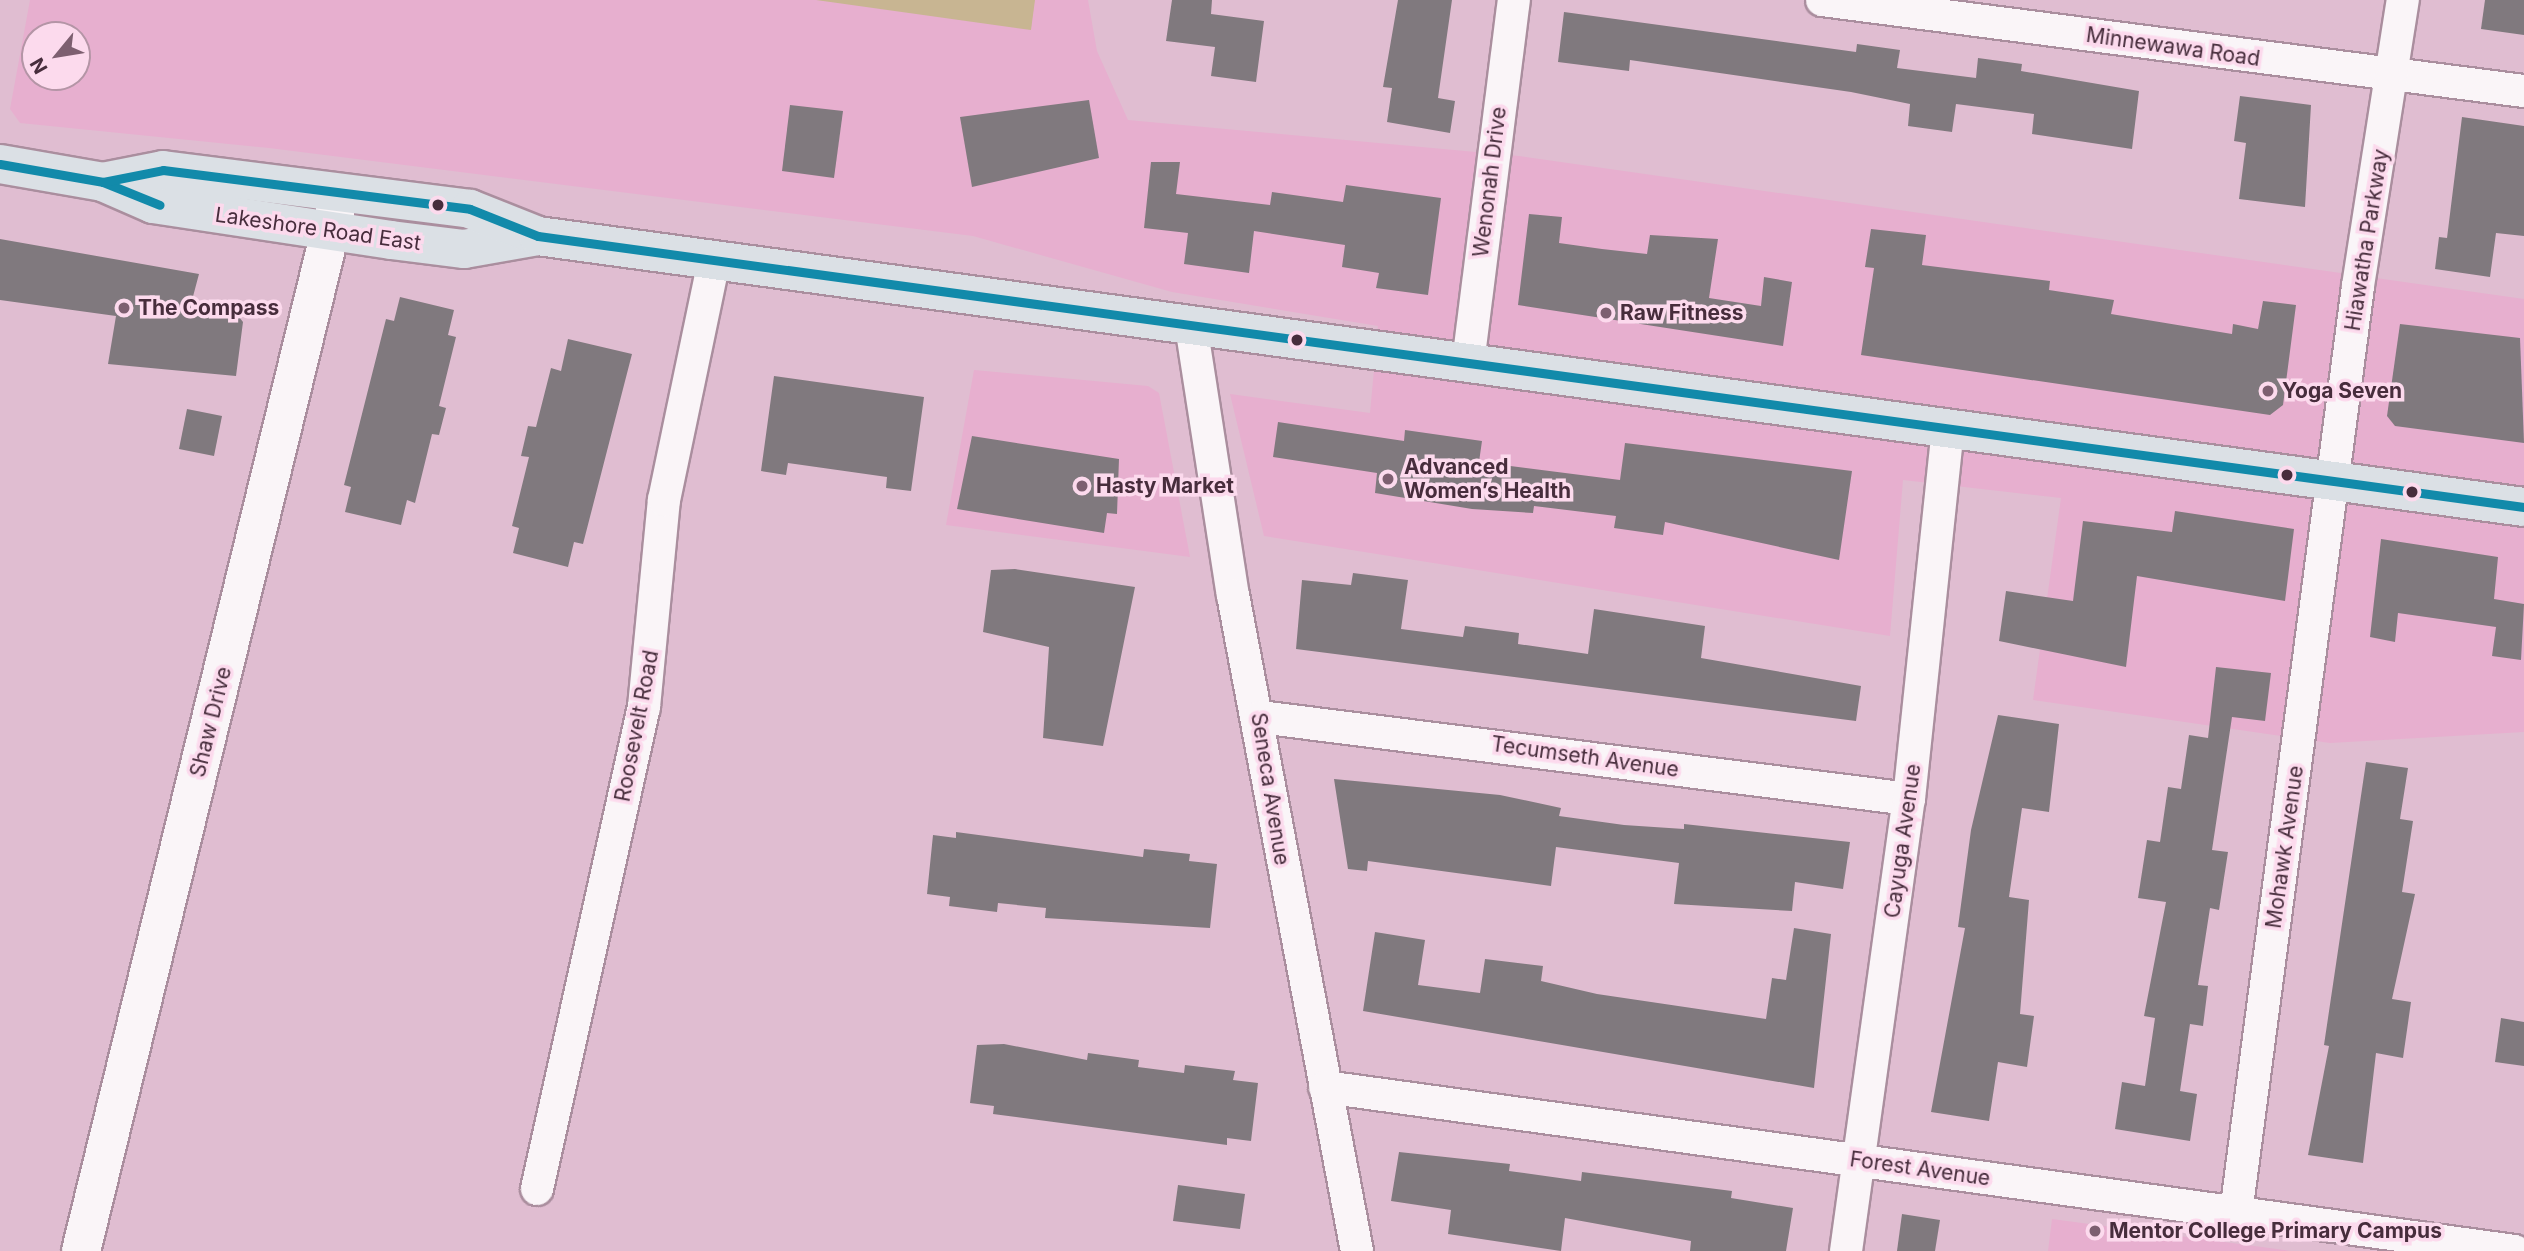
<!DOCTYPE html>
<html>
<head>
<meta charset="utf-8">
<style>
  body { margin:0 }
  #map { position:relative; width:2524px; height:1251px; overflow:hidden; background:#e0bdd1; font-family:Inter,sans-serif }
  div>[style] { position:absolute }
  .built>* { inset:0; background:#e7afcf }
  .green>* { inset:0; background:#c8b592 }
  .building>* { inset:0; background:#80797e }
  .roads { filter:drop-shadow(2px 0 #aa8e9e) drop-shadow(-2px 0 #aa8e9e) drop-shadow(0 2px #aa8e9e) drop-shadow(0 -2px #aa8e9e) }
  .minor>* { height:32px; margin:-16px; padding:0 16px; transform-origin:16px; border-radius:16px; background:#faf5f8 }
  .tertiary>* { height:38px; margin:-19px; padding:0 19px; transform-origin:19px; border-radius:19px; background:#faf5f8 }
  .primary>* { height:38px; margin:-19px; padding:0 19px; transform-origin:19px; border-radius:19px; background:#dbe0e5 }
  .bus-1>* { height:9px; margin:-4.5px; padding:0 4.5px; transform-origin:4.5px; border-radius:4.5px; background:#128aaa }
  .dots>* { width:19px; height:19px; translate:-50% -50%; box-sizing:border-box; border:4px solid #fcdaed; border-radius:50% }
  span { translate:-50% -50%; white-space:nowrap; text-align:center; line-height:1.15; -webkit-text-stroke:7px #fcdaed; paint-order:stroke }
  .street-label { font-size:21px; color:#472d3c }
  .poi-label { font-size:21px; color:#472d3c; font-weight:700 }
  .left { translate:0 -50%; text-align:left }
  .north { position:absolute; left:21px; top:21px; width:70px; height:70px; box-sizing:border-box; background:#fcdaed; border:2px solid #b495a6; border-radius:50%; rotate:240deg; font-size:19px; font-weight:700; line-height:28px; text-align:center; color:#472d3c }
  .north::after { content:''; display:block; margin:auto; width:24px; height:32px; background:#7d5f70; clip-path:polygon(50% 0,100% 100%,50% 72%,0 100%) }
</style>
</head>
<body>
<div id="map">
  <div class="built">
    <i style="clip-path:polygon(evenodd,30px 0,1088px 0,1097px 51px,1128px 120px,1519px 156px,2524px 299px,2524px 732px,2330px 743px,2033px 700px,2061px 498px,1903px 480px,1890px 636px,1264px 536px,1230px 394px,1370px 413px,1378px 326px,1172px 292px,973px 236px,269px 148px,20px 123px,10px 109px,30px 0,35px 35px,77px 35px,77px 77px,35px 77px,35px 35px)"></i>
    <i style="clip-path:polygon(974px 370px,1148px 386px,1159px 393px,1190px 557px,946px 525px)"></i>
    <i style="clip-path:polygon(2052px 1219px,2291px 1251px,2048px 1251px)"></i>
  </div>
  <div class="green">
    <i style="clip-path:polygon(816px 0,1035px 0,1031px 30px)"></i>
  </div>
  <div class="building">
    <i style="clip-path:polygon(1172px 0,1212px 0,1211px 14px,1264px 21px,1256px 82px,1211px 76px,1215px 47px,1166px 41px)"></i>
    <i style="clip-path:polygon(1398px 0,1452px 0,1438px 98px,1455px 101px,1450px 133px,1387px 122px,1392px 88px,1383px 87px)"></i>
    <i style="clip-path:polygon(2485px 0,2524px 0,2524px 35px,2481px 29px)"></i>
    <i style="clip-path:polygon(1564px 12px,1856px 52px,1857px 44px,1900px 50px,1897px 68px,1976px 78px,1978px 58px,2022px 64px,2021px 71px,2139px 91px,2132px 149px,2032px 134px,2034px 114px,1956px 104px,1952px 132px,1908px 126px,1910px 104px,1851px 92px,1630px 60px,1629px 71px,1558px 62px)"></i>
    <i style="clip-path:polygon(2240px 96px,2311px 105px,2305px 207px,2239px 199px,2246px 143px,2234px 141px)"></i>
    <i style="clip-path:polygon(1089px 100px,1099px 158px,972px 187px,960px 117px)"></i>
    <i style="clip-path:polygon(790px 105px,843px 111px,834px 178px,782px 171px)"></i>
    <i style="clip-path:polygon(2462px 117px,2524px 126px,2524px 236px,2496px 233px,2490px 277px,2435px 269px,2439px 237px,2447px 238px)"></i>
    <i style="clip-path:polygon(1151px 162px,1180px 162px,1176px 194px,1270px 205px,1272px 192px,1343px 202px,1346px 185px,1441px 198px,1428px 295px,1376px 288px,1379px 273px,1342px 267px,1345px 245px,1254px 231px,1249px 273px,1184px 264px,1188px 233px,1144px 228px)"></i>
    <i style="clip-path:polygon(1529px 214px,1562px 217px,1559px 243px,1602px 249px,1647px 254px,1650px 235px,1718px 239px,1709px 298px,1761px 306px,1764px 277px,1792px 282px,1783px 346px,1518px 305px)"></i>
    <i style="clip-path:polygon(1871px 229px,1926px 235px,1922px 265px,2050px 281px,2049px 290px,2114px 300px,2111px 314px,2232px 334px,2233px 324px,2258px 329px,2263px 301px,2296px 305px,2283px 405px,2270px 415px,1861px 355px,1874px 268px,1865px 267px)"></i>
    <i style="clip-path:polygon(0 239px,199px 274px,191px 304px,232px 308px,243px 322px,236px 376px,108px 364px,116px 316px,0 300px)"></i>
    <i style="clip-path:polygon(400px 297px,454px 310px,448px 335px,456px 337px,439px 406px,446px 408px,439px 435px,432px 434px,415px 503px,407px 500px,401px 525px,345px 512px,351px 487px,344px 485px,386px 319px,394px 321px)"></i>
    <i style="clip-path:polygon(2400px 324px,2520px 338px,2524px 443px,2395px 426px,2387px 416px)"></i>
    <i style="clip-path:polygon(568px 339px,632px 354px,583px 544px,574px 542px,568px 567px,513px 553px,519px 528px,512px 526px,529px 457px,521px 456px,528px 426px,536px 427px,551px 368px,561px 371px)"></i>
    <i style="clip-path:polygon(774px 376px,924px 397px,911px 491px,886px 488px,887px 477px,788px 463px,786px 475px,761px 471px)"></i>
    <i style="clip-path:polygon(187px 409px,222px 416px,214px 456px,179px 449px)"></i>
    <i style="clip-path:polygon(1278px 422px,1404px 441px,1405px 430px,1482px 441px,1479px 462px,1620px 480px,1625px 443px,1852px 471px,1839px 560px,1665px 522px,1663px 535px,1614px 528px,1616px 516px,1534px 506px,1533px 513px,1472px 509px,1375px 493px,1377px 473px,1273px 457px)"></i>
    <i style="clip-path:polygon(972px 436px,1119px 459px,1117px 514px,1107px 513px,1104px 533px,957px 509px)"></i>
    <i style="clip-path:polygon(2175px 511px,2294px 529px,2285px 601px,2137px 576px,2126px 667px,1999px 641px,2006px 591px,2073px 601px,2083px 521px,2172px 532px)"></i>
    <i style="clip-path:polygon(2381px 539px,2498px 557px,2494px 599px,2524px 604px,2521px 660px,2492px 656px,2496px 627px,2398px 613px,2395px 642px,2370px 637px)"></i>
    <i style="clip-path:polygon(1015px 569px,1135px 587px,1103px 746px,1043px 738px,1049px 647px,983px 632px,991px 570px)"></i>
    <i style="clip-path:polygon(1353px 573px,1408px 580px,1401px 629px,1463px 637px,1465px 626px,1519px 633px,1518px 644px,1588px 654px,1594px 609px,1705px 626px,1701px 658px,1861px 686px,1856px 721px,1296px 649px,1302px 580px,1351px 585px)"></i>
    <i style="clip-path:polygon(2216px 667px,2271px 673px,2265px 721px,2232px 717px,2212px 850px,2228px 852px,2219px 910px,2210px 908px,2198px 985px,2208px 986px,2203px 1026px,2190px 1024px,2180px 1091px,2197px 1094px,2190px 1141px,2115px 1129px,2122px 1082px,2145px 1086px,2155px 1018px,2144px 1016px,2166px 902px,2138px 898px,2147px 840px,2160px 842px,2168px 787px,2181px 789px,2189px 735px,2208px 738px)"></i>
    <i style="clip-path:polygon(1998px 715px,2059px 724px,2049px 812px,2022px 808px,2009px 897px,2029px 900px,2020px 1014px,2034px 1016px,2027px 1067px,1998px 1062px,1989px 1121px,1931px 1112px,1965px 928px,1958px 927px,1971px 830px)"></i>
    <i style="clip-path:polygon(2366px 762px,2408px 768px,2400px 819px,2413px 821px,2402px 892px,2415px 894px,2392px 999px,2411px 1002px,2403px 1058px,2376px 1053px,2363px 1163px,2308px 1155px,2329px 1046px,2324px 1045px)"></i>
    <i style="clip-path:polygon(1334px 779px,1500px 795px,1561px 808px,1559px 816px,1624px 825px,1684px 829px,1684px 824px,1850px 842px,1843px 889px,1795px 882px,1792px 911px,1674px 904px,1679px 863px,1556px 847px,1551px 886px,1368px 861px,1367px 871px,1348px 869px)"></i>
    <i style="clip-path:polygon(956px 832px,1143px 857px,1144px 849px,1190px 854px,1189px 861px,1217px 864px,1210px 928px,1045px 918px,1046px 908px,998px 903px,997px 912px,949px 906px,950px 897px,927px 894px,933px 835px,956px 838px)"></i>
    <i style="clip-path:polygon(1794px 928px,1831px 934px,1814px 1088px,1363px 1011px,1375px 932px,1425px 940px,1418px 985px,1480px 993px,1485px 959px,1543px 966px,1541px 981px,1597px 994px,1766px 1019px,1772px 978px,1786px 980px)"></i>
    <i style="clip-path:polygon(2501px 1018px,2524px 1022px,2524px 1066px,2495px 1062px)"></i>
    <i style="clip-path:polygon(1004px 1044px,1087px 1060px,1088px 1053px,1139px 1060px,1138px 1067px,1184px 1073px,1185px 1065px,1235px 1071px,1233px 1080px,1258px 1083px,1251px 1141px,1227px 1138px,1227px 1145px,993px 1114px,994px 1106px,970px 1103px,977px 1045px)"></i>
    <i style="clip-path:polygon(1399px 1152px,1510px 1164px,1509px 1171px,1581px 1181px,1582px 1172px,1732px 1191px,1731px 1198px,1793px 1208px,1786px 1251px,1690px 1251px,1691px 1241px,1565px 1218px,1561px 1251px,1448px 1234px,1451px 1210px,1391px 1201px)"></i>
    <i style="clip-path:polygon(1178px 1185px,1245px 1194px,1240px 1229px,1173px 1221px)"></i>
    <i style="clip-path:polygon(1902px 1214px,1940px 1220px,1935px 1251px,1897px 1251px)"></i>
  </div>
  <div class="roads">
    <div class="minor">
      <i style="left:1822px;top:0;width:708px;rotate:7.39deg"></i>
      <i style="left:1191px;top:325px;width:273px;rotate:81.2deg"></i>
      <i style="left:1233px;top:595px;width:668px;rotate:79.3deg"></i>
      <i style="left:1468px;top:363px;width:366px;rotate:-82.8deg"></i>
      <i style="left:1260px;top:717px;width:654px;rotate:7.2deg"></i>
      <i style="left:1325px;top:1087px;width:1201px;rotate:7.85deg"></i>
      <i style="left:537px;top:1189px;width:494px;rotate:-77.5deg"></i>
      <i style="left:644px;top:707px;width:208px;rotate:-84.5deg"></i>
      <i style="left:664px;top:500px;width:244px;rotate:-78.2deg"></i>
      <i style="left:2236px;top:1213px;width:935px;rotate:-82.5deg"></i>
      <i style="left:2358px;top:286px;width:290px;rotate:-81.1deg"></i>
      <i style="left:1846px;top:1251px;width:456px;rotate:-82.1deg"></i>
      <i style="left:1909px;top:799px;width:372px;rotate:-84deg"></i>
    </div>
    <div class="tertiary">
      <i style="left:81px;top:1251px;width:1083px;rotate:-76.27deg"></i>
    </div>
    <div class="primary">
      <i style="left:0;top:164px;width:105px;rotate:9.9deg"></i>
      <i style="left:103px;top:182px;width:55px;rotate:23.7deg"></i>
      <i style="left:153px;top:204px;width:241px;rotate:8.6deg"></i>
      <i style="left:391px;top:240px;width:74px;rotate:7deg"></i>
      <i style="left:464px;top:249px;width:75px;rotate:-10deg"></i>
      <i style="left:103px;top:182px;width:61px;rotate:-11.3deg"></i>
      <i style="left:163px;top:170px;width:309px;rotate:7.2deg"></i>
      <i style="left:470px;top:209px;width:73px;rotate:21.7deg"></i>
      <i style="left:538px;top:236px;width:2004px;rotate:7.77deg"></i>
    </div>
  </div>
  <div class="bus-1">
    <i style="left:0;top:164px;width:105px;rotate:9.9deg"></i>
    <i style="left:103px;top:182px;width:61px;rotate:22deg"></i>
    <i style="left:103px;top:182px;width:61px;rotate:-11.3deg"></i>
    <i style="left:163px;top:170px;width:309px;rotate:7.2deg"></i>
    <i style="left:470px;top:209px;width:73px;rotate:21.7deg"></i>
    <i style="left:538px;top:236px;width:2004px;rotate:7.77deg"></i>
  </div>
  <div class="dots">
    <i style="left:438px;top:205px;background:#472d3c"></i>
    <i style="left:124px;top:308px;background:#7d5f70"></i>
    <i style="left:1606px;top:313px;background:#7d5f70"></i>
    <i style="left:1297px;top:340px;background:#472d3c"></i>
    <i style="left:2268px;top:391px;background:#7d5f70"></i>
    <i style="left:2287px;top:475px;background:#472d3c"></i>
    <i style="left:1388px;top:479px;background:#7d5f70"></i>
    <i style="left:1082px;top:486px;background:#7d5f70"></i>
    <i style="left:2412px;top:492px;background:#472d3c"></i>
    <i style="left:2095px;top:1231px;background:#7d5f70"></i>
  </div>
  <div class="street-label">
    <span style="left:2173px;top:47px;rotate:8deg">Minnewawa Road</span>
    <span style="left:1490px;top:182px;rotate:-83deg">Wenonah Drive</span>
    <span style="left:318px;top:229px;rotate:8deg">Lakeshore Road East</span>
    <span style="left:2367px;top:240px;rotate:-81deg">Hiawatha Parkway</span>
    <span style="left:211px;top:722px;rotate:-76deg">Shaw Drive</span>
    <span style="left:637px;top:726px;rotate:-79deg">Roosevelt Road</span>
    <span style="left:1585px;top:757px;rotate:8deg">Tecumseth Avenue</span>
    <span style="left:1270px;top:789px;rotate:81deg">Seneca Avenue</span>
    <span style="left:1903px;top:841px;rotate:-82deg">Cayuga Avenue</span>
    <span style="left:2285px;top:847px;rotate:-82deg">Mohawk Avenue</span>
    <span style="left:1920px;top:1169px;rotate:8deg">Forest Avenue</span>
  </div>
  <div class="poi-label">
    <span class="left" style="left:138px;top:308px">The Compass</span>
    <span class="left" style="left:1620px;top:313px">Raw Fitness</span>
    <span class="left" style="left:2282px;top:391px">Yoga Seven</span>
    <span class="left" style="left:1404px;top:479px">Advanced<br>Women’s Health</span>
    <span class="left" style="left:1096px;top:486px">Hasty Market</span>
    <span class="left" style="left:2109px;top:1231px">Mentor College Primary Campus</span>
  </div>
  <div class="north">N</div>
</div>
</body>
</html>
